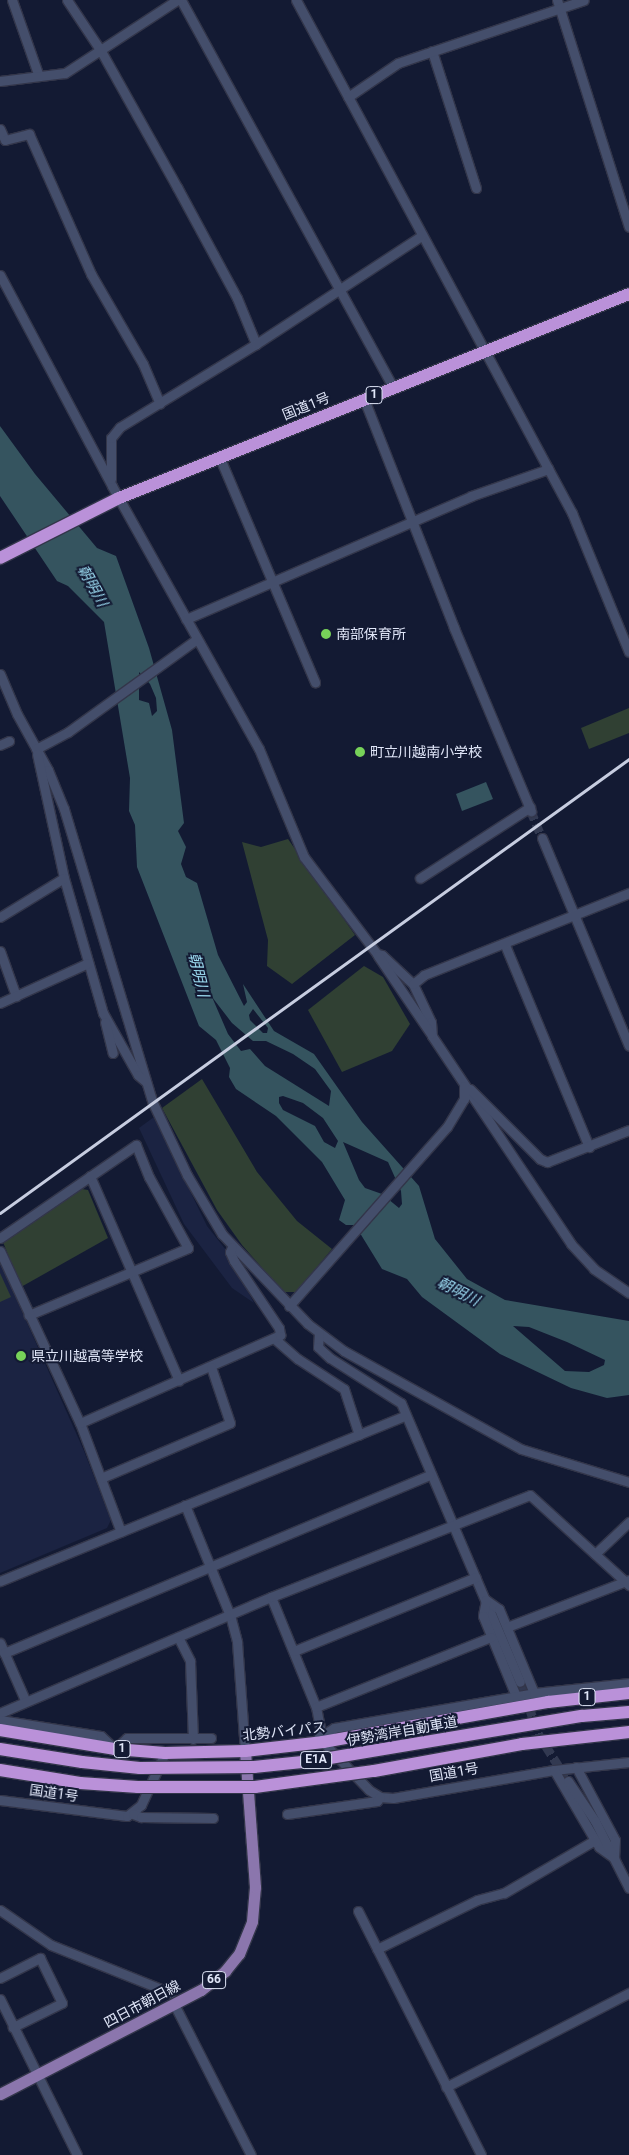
<!DOCTYPE html>
<html>
<head>
<meta charset="utf-8">
<style>
  body { margin:0 }
  #map { position:relative; width:629px; height:2155px; overflow:hidden; background:#131a33; font-family:Roboto,"Noto Sans JP",sans-serif }
  div>[style] { position:absolute }
  .built>* { inset:0; background:#1b2342 }
  .green>* { inset:0; background:#304033 }
  .water>* { inset:0; background:#35545f }
  .minor-tunnel>* { height:9px; margin-top:-4.5px; transform-origin:0; background:repeating-linear-gradient(90deg,#323951 0 9px,transparent 0 13.5px) }
  .roads { filter:drop-shadow(1px 0 #33364a) drop-shadow(-1px 0 #33364a) drop-shadow(0 1px #33364a) drop-shadow(0 -1px #33364a) }
  .minor>* { height:9px; margin:-4.5px; padding:0 4.5px; transform-origin:4.5px; border-radius:4.5px; background:#444e6b }
  .major>* { height:11px; margin:-5.5px; padding:0 5.5px; transform-origin:5.5px; border-radius:5.5px; background:#8b76ad }
  .highway>* { height:12px; margin:-6px; padding:0 6px; transform-origin:6px; border-radius:6px; background:#ba91d9 }
  .rail>* { height:2.5px; margin:-1.25px; padding:0 1.25px; transform-origin:1.25px; border-radius:1.25px; background:#c7cde0 }
  .bridges { filter:drop-shadow(1px 0 #33364a) drop-shadow(-1px 0 #33364a) drop-shadow(0 1px #33364a) drop-shadow(0 -1px #33364a) }
  .highway-bridge>* { height:12px; margin:-6px; padding:0 6px; transform-origin:6px; border-radius:6px; background:#ba91d9 }
  .dots>* { width:14px; height:14px; translate:-50% -50%; box-sizing:border-box; border:2px solid #131a33; border-radius:50% }
  span { translate:-50% -50%; white-space:nowrap; text-align:center; line-height:1.15; -webkit-text-stroke:4px #131a33; paint-order:stroke }
  .shield-label span { padding:1px 4px; background:#131a33; border:1px solid; border-radius:4px; -webkit-text-stroke-width:0 }
  .shield-label { font-size:12px; color:#e0e6f8; font-weight:700 }
  .street-label { font-size:14px; color:#e0e6f8 }
  .poi-label { font-size:14px; color:#e0e6f8 }
  .left { translate:0 -50%; text-align:left }
  .water-label { font-size:15px; color:#9bdaf0; font-style:italic }
</style>
</head>
<body>
<div id="map">
  <div class="built">
    <i style="clip-path:polygon(154px 1117px,207px 1226px,226px 1250px,254px 1303px,232px 1288px,184px 1224px,139px 1128px)"></i>
    <i style="clip-path:polygon(0 1262px,84px 1451px,111px 1520px,107px 1528px,0 1573px)"></i>
  </div>
  <div class="green">
    <i style="clip-path:polygon(629px 708px,629px 733px,589px 749px,581px 728px)"></i>
    <i style="clip-path:polygon(288px 839px,355px 935px,292px 984px,267px 966px,268px 940px,242px 842px,261px 847px)"></i>
    <i style="clip-path:polygon(364px 966px,383px 977px,410px 1024px,392px 1051px,342px 1072px,308px 1010px)"></i>
    <i style="clip-path:polygon(202px 1079px,257px 1172px,297px 1221px,332px 1249px,296px 1292px,285px 1292px,278px 1286px,242px 1245px,217px 1210px,162px 1108px)"></i>
    <i style="clip-path:polygon(82px 1189px,88px 1190px,108px 1238px,21px 1287px,3px 1242px)"></i>
    <i style="clip-path:polygon(0 1273px,11px 1297px,0 1302px)"></i>
  </div>
  <div class="water">
    <i style="clip-path:polygon(evenodd,0 426px,35px 474px,97px 548px,116px 556px,149px 648px,172px 730px,184px 823px,178px 831px,186px 847px,181px 864px,186px 877px,197px 883px,218px 955px,244px 1006px,247px 1002px,243px 984px,274px 1031px,314px 1054px,362px 1122px,419px 1186px,435px 1239px,467px 1279px,505px 1300px,629px 1321px,629px 1395px,607px 1398px,571px 1388px,500px 1354px,422px 1297px,407px 1279px,382px 1269px,355px 1225px,346px 1225px,339px 1220px,345px 1200px,322px 1162px,276px 1116px,236px 1089px,229px 1077px,230px 1068px,216px 1040px,199px 1026px,137px 867px,135px 825px,129px 811px,130px 778px,104px 622px,68px 586px,57px 581px,0 496px,0 426px,139px 672px,150px 684px,156px 698px,157px 711px,152px 716px,149px 703px,139px 700px,139px 672px,0 426px,212px 997px,232px 1023px,253px 1041px,266px 1041px,293px 1054px,315px 1069px,331px 1091px,329px 1106px,265px 1066px,250px 1049px,241px 1051px,228px 1034px,212px 997px,0 426px,253px 1009px,268px 1028px,267px 1033px,263px 1033px,250px 1020px,249px 1015px,253px 1009px,0 426px,283px 1096px,303px 1103px,323px 1118px,338px 1141px,335px 1148px,324px 1142px,315px 1126px,283px 1110px,279px 1103px,279px 1097px,283px 1096px,0 426px,343px 1142px,388px 1162px,401px 1191px,402px 1204px,399px 1208px,382px 1194px,365px 1188px,359px 1180px,343px 1142px,0 426px,513px 1326px,529px 1327px,567px 1342px,605px 1360px,604px 1365px,589px 1372px,565px 1371px,513px 1326px)"></i>
    <i style="clip-path:polygon(486px 782px,493px 799px,462px 811px,456px 794px)"></i>
  </div>
  <div class="minor-tunnel">
    <i style="left:531px;top:811px;width:29px;rotate:68deg"></i>
    <i style="left:520px;top:1682px;width:56px;rotate:70.3deg"></i>
    <i style="left:539px;top:1735px;width:54px;rotate:57.8deg"></i>
  </div>
  <div class="roads">
    <div class="minor">
      <i style="left:12px;top:0;width:78px;rotate:70.6deg"></i>
      <i style="left:67px;top:0;width:61px;rotate:56.3deg"></i>
      <i style="left:101px;top:51px;width:156px;rotate:60.8deg"></i>
      <i style="left:177px;top:187px;width:126px;rotate:61.6deg"></i>
      <i style="left:237px;top:298px;width:50px;rotate:67.6deg"></i>
      <i style="left:181px;top:0;width:442px;rotate:61.3deg"></i>
      <i style="left:296px;top:0;width:583px;rotate:61.72deg"></i>
      <i style="left:572px;top:513px;width:150px;rotate:67.7deg"></i>
      <i style="left:557px;top:0;width:238px;rotate:72.4deg"></i>
      <i style="left:432px;top:51px;width:144px;rotate:72.2deg"></i>
      <i style="left:0;top:81px;width:65px;rotate:-7deg"></i>
      <i style="left:65px;top:73px;width:134px;rotate:-33.1deg"></i>
      <i style="left:348px;top:97px;width:60px;rotate:-34.2deg"></i>
      <i style="left:398px;top:63px;width:196px;rotate:-18.7deg"></i>
      <i style="left:0;top:129px;width:12px;rotate:66deg"></i>
      <i style="left:5px;top:140px;width:25px;rotate:-14deg"></i>
      <i style="left:29px;top:134px;width:153px;rotate:66.1deg"></i>
      <i style="left:91px;top:274px;width:104px;rotate:60deg"></i>
      <i style="left:143px;top:364px;width:43px;rotate:67deg"></i>
      <i style="left:0;top:275px;width:239px;rotate:62deg"></i>
      <i style="left:112px;top:486px;width:301px;rotate:60.8deg"></i>
      <i style="left:259px;top:749px;width:117px;rotate:67.4deg"></i>
      <i style="left:304px;top:857px;width:121px;rotate:53deg"></i>
      <i style="left:377px;top:954px;width:5px;rotate:11deg"></i>
      <i style="left:382px;top:955px;width:42px;rotate:43.1deg"></i>
      <i style="left:413px;top:984px;width:42px;rotate:64.7deg"></i>
      <i style="left:431px;top:1022px;width:14px;rotate:86deg"></i>
      <i style="left:432px;top:1036px;width:250px;rotate:56.2deg"></i>
      <i style="left:571px;top:1244px;width:34px;rotate:47deg"></i>
      <i style="left:594px;top:1269px;width:42px;rotate:34.4deg"></i>
      <i style="left:364px;top:399px;width:246px;rotate:68.5deg"></i>
      <i style="left:454px;top:628px;width:199px;rotate:67.2deg"></i>
      <i style="left:219px;top:456px;width:246px;rotate:67deg"></i>
      <i style="left:111px;top:479px;width:41px;rotate:-90deg"></i>
      <i style="left:111px;top:438px;width:14px;rotate:-51deg"></i>
      <i style="left:120px;top:427px;width:159px;rotate:-31.4deg"></i>
      <i style="left:256px;top:344px;width:197px;rotate:-33.2deg"></i>
      <i style="left:186px;top:619px;width:310px;rotate:-23.3deg"></i>
      <i style="left:471px;top:496px;width:82px;rotate:-19.3deg"></i>
      <i style="left:0;top:674px;width:43px;rotate:67deg"></i>
      <i style="left:17px;top:714px;width:64px;rotate:61deg"></i>
      <i style="left:48px;top:770px;width:42px;rotate:67.7deg"></i>
      <i style="left:64px;top:809px;width:307px;rotate:73.2deg"></i>
      <i style="left:153px;top:1103px;width:80px;rotate:64.7deg"></i>
      <i style="left:187px;top:1175px;width:69px;rotate:59.3deg"></i>
      <i style="left:222px;top:1234px;width:124px;rotate:46.3deg"></i>
      <i style="left:308px;top:1324px;width:45px;rotate:36.9deg"></i>
      <i style="left:344px;top:1351px;width:202px;rotate:29deg"></i>
      <i style="left:521px;top:1449px;width:113px;rotate:17deg"></i>
      <i style="left:0;top:745px;width:10px;rotate:-24deg"></i>
      <i style="left:36px;top:749px;width:36px;rotate:-28deg"></i>
      <i style="left:68px;top:732px;width:159px;rotate:-35.8deg"></i>
      <i style="left:37px;top:754px;width:127px;rotate:77.7deg"></i>
      <i style="left:64px;top:878px;width:141px;rotate:73.9deg"></i>
      <i style="left:103px;top:1013px;width:71px;rotate:60.6deg"></i>
      <i style="left:138px;top:1075px;width:11px;rotate:41deg"></i>
      <i style="left:542px;top:838px;width:225px;rotate:67.3deg"></i>
      <i style="left:420px;top:878px;width:131px;rotate:-32.8deg"></i>
      <i style="left:0;top:917px;width:75px;rotate:-31.4deg"></i>
      <i style="left:505px;top:945px;width:219px;rotate:67.4deg"></i>
      <i style="left:0;top:951px;width:48px;rotate:70.4deg"></i>
      <i style="left:378px;top:956px;width:94px;rotate:55.8deg"></i>
      <i style="left:413px;top:984px;width:14px;rotate:-39deg"></i>
      <i style="left:424px;top:975px;width:221px;rotate:-21.8deg"></i>
      <i style="left:0;top:1003px;width:97px;rotate:-24.4deg"></i>
      <i style="left:105px;top:1022px;width:32px;rotate:76deg"></i>
      <i style="left:470px;top:1089px;width:99px;rotate:45deg"></i>
      <i style="left:540px;top:1159px;width:8px;rotate:23deg"></i>
      <i style="left:547px;top:1162px;width:88px;rotate:-21.3deg"></i>
      <i style="left:90px;top:1176px;width:223px;rotate:66.5deg"></i>
      <i style="left:0;top:1238px;width:165px;rotate:-34.4deg"></i>
      <i style="left:136px;top:1145px;width:35px;rotate:68deg"></i>
      <i style="left:149px;top:1177px;width:81px;rotate:61.2deg"></i>
      <i style="left:188px;top:1248px;width:173px;rotate:157.2deg"></i>
      <i style="left:0;top:1251px;width:190px;rotate:65.1deg"></i>
      <i style="left:80px;top:1423px;width:116px;rotate:69.4deg"></i>
      <i style="left:289px;top:1306px;width:239px;rotate:-48.6deg"></i>
      <i style="left:447px;top:1127px;width:33px;rotate:-59deg"></i>
      <i style="left:464px;top:1099px;width:13px;rotate:-90deg"></i>
      <i style="left:319px;top:1333px;width:14px;rotate:94deg"></i>
      <i style="left:318px;top:1347px;width:16px;rotate:43deg"></i>
      <i style="left:330px;top:1358px;width:84px;rotate:32.4deg"></i>
      <i style="left:401px;top:1403px;width:303px;rotate:66.9deg"></i>
      <i style="left:276px;top:1340px;width:29px;rotate:41deg"></i>
      <i style="left:298px;top:1359px;width:55px;rotate:33.1deg"></i>
      <i style="left:344px;top:1389px;width:48px;rotate:71.9deg"></i>
      <i style="left:80px;top:1423px;width:219px;rotate:-23.7deg"></i>
      <i style="left:280px;top:1335px;width:7px;rotate:-98deg"></i>
      <i style="left:279px;top:1328px;width:81px;rotate:-123.9deg"></i>
      <i style="left:234px;top:1261px;width:10px;rotate:-114deg"></i>
      <i style="left:230px;top:1252px;width:5px;rotate:-68deg"></i>
      <i style="left:101px;top:1478px;width:140px;rotate:-23.1deg"></i>
      <i style="left:230px;top:1423px;width:59px;rotate:-108.7deg"></i>
      <i style="left:185px;top:1505px;width:119px;rotate:67.8deg"></i>
      <i style="left:230px;top:1615px;width:28px;rotate:75deg"></i>
      <i style="left:237px;top:1642px;width:109px;rotate:85.8deg"></i>
      <i style="left:595px;top:1554px;width:47px;rotate:-43.3deg"></i>
      <i style="left:0;top:1581px;width:437px;rotate:-22.2deg"></i>
      <i style="left:271px;top:1597px;width:119px;rotate:67.8deg"></i>
      <i style="left:316px;top:1707px;width:36px;rotate:79deg"></i>
      <i style="left:323px;top:1742px;width:66px;rotate:46.2deg"></i>
      <i style="left:369px;top:1790px;width:13px;rotate:32deg"></i>
      <i style="left:380px;top:1797px;width:13px;rotate:4deg"></i>
      <i style="left:393px;top:1798px;width:163px;rotate:-9.9deg"></i>
      <i style="left:554px;top:1770px;width:75px;rotate:-6.1deg"></i>
      <i style="left:486px;top:1600px;width:16px;rotate:35deg"></i>
      <i style="left:499px;top:1609px;width:91px;rotate:67.4deg"></i>
      <i style="left:486px;top:1600px;width:16px;rotate:101deg"></i>
      <i style="left:483px;top:1616px;width:87px;rotate:67.6deg"></i>
      <i style="left:507px;top:1627px;width:131px;rotate:-21.1deg"></i>
      <i style="left:178px;top:1637px;width:27px;rotate:63deg"></i>
      <i style="left:190px;top:1661px;width:78px;rotate:87.8deg"></i>
      <i style="left:0;top:1643px;width:62px;rotate:66.3deg"></i>
      <i style="left:294px;top:1651px;width:196px;rotate:-22.1deg"></i>
      <i style="left:4px;top:1653px;width:461px;rotate:-22.7deg"></i>
      <i style="left:316px;top:1707px;width:188px;rotate:-21.8deg"></i>
      <i style="left:0;top:1713px;width:295px;rotate:-23.2deg"></i>
      <i style="left:271px;top:1597px;width:278px;rotate:-21.5deg"></i>
      <i style="left:530px;top:1495px;width:134px;rotate:42.3deg"></i>
      <i style="left:0;top:1720px;width:102px;rotate:9deg"></i>
      <i style="left:101px;top:1736px;width:19px;rotate:43deg"></i>
      <i style="left:318px;top:1738px;width:19px;rotate:-32deg"></i>
      <i style="left:334px;top:1728px;width:203px;rotate:-9.9deg"></i>
      <i style="left:534px;top:1693px;width:96px;rotate:-6deg"></i>
      <i style="left:115px;top:1749px;width:16px;rotate:-43deg"></i>
      <i style="left:127px;top:1738px;width:84px"></i>
      <i style="left:576px;top:1767px;width:83px;rotate:61.9deg"></i>
      <i style="left:615px;top:1840px;width:18px;rotate:93deg"></i>
      <i style="left:554px;top:1770px;width:89px;rotate:59.7deg"></i>
      <i style="left:599px;top:1847px;width:19px;rotate:36deg"></i>
      <i style="left:568px;top:1781px;width:48px;rotate:56deg"></i>
      <i style="left:595px;top:1821px;width:75px;rotate:63.1deg"></i>
      <i style="left:0;top:1800px;width:128px;rotate:7.2deg"></i>
      <i style="left:127px;top:1816px;width:18px;rotate:-38deg"></i>
      <i style="left:141px;top:1805px;width:57px;rotate:-65.2deg"></i>
      <i style="left:133px;top:1814px;width:9px;rotate:21deg"></i>
      <i style="left:141px;top:1817px;width:72px;rotate:0.8deg"></i>
      <i style="left:287px;top:1814px;width:91px;rotate:-8.2deg"></i>
      <i style="left:377px;top:1801px;width:5px;rotate:-53deg"></i>
      <i style="left:0;top:1910px;width:62px;rotate:34.5deg"></i>
      <i style="left:51px;top:1945px;width:129px;rotate:21.8deg"></i>
      <i style="left:358px;top:1911px;width:273px;rotate:63.2deg"></i>
      <i style="left:377px;top:1949px;width:111px;rotate:-26.1deg"></i>
      <i style="left:477px;top:1900px;width:28px;rotate:-15deg"></i>
      <i style="left:504px;top:1893px;width:105px;rotate:-30.2deg"></i>
      <i style="left:0;top:1978px;width:45px;rotate:-26.6deg"></i>
      <i style="left:40px;top:1958px;width:50px;rotate:63.9deg"></i>
      <i style="left:62px;top:2003px;width:55px;rotate:153.9deg"></i>
      <i style="left:0;top:1999px;width:174px;rotate:63.7deg"></i>
      <i style="left:174px;top:2004px;width:169px;rotate:63deg"></i>
      <i style="left:446px;top:2087px;width:206px;rotate:-27.2deg"></i>
    </div>
    <div class="major">
      <i style="left:0;top:2094px;width:226px;rotate:-27.4deg"></i>
      <i style="left:201px;top:1990px;width:31px;rotate:-38deg"></i>
      <i style="left:225px;top:1971px;width:22px;rotate:-51deg"></i>
      <i style="left:239px;top:1954px;width:35px;rotate:-68deg"></i>
      <i style="left:252px;top:1921px;width:34px;rotate:-85deg"></i>
      <i style="left:255px;top:1887px;width:136px;rotate:-94.2deg"></i>
    </div>
    <div class="highway">
      <i style="left:0;top:558px;width:133px;rotate:-26.8deg"></i>
      <i style="left:119px;top:498px;width:549px;rotate:-21.8deg"></i>
      <i style="left:0;top:1730px;width:117px;rotate:9.4deg"></i>
      <i style="left:115px;top:1749px;width:50px;rotate:4.6deg"></i>
      <i style="left:165px;top:1753px;width:80px;rotate:-1.4deg"></i>
      <i style="left:245px;top:1751px;width:79px;rotate:-6.6deg"></i>
      <i style="left:323px;top:1742px;width:229px;rotate:-10.1deg"></i>
      <i style="left:548px;top:1702px;width:81px;rotate:-6.3deg"></i>
    </div>
  </div>
  <div class="rail">
    <i style="left:0;top:1213px;width:776px;rotate:-35.82deg"></i>
  </div>
  <div class="bridges">
    <div class="highway-bridge">
      <i style="left:0;top:1749px;width:83px;rotate:9deg"></i>
      <i style="left:82px;top:1762px;width:58px;rotate:5.9deg"></i>
      <i style="left:140px;top:1768px;width:114px;rotate:-0.5deg"></i>
      <i style="left:254px;top:1767px;width:58px;rotate:-5.9deg"></i>
      <i style="left:312px;top:1761px;width:274px;rotate:-9.5deg"></i>
      <i style="left:582px;top:1716px;width:47px;rotate:-4.9deg"></i>
      <i style="left:0;top:1770px;width:81px;rotate:9.2deg"></i>
      <i style="left:80px;top:1783px;width:58px;rotate:3.9deg"></i>
      <i style="left:138px;top:1787px;width:117px"></i>
      <i style="left:255px;top:1787px;width:120px;rotate:-7.7deg"></i>
      <i style="left:374px;top:1771px;width:150px;rotate:-10.3deg"></i>
      <i style="left:522px;top:1744px;width:108px;rotate:-6.4deg"></i>
    </div>
  </div>
  <div class="dots">
    <i style="left:326px;top:634px;background:#77d259"></i>
    <i style="left:360px;top:752px;background:#77d259"></i>
    <i style="left:21px;top:1356px;background:#77d259"></i>
  </div>
  <div class="shield-label">
    <span style="left:374px;top:395px">1</span>
    <span style="left:587px;top:1697px">1</span>
    <span style="left:122px;top:1749px">1</span>
    <span style="left:316px;top:1760px">E1A</span>
    <span style="left:214px;top:1980px">66</span>
  </div>
  <div class="street-label">
    <span style="left:306px;top:406px;rotate:-22deg">国道1号</span>
    <span style="left:284px;top:1731px;rotate:-6deg">北勢バイパス</span>
    <span style="left:402px;top:1731px;rotate:-10deg">伊勢湾岸自動車道</span>
    <span style="left:454px;top:1772px;rotate:-10deg">国道1号</span>
    <span style="left:54px;top:1793px;rotate:8deg">国道1号</span>
    <span style="left:142px;top:2004px;rotate:-28deg">四日市朝日線</span>
  </div>
  <div class="poi-label">
    <span class="left" style="left:336px;top:634px">南部保育所</span>
    <span class="left" style="left:370px;top:752px">町立川越南小学校</span>
    <span class="left" style="left:31px;top:1356px">県立川越高等学校</span>
  </div>
  <div class="water-label">
    <span style="left:92px;top:586px;rotate:61deg">朝明川</span>
    <span style="left:198px;top:975px;rotate:77deg">朝明川</span>
    <span style="left:458px;top:1292px;rotate:27deg">朝明川</span>
  </div>
</div>
</body>
</html>
